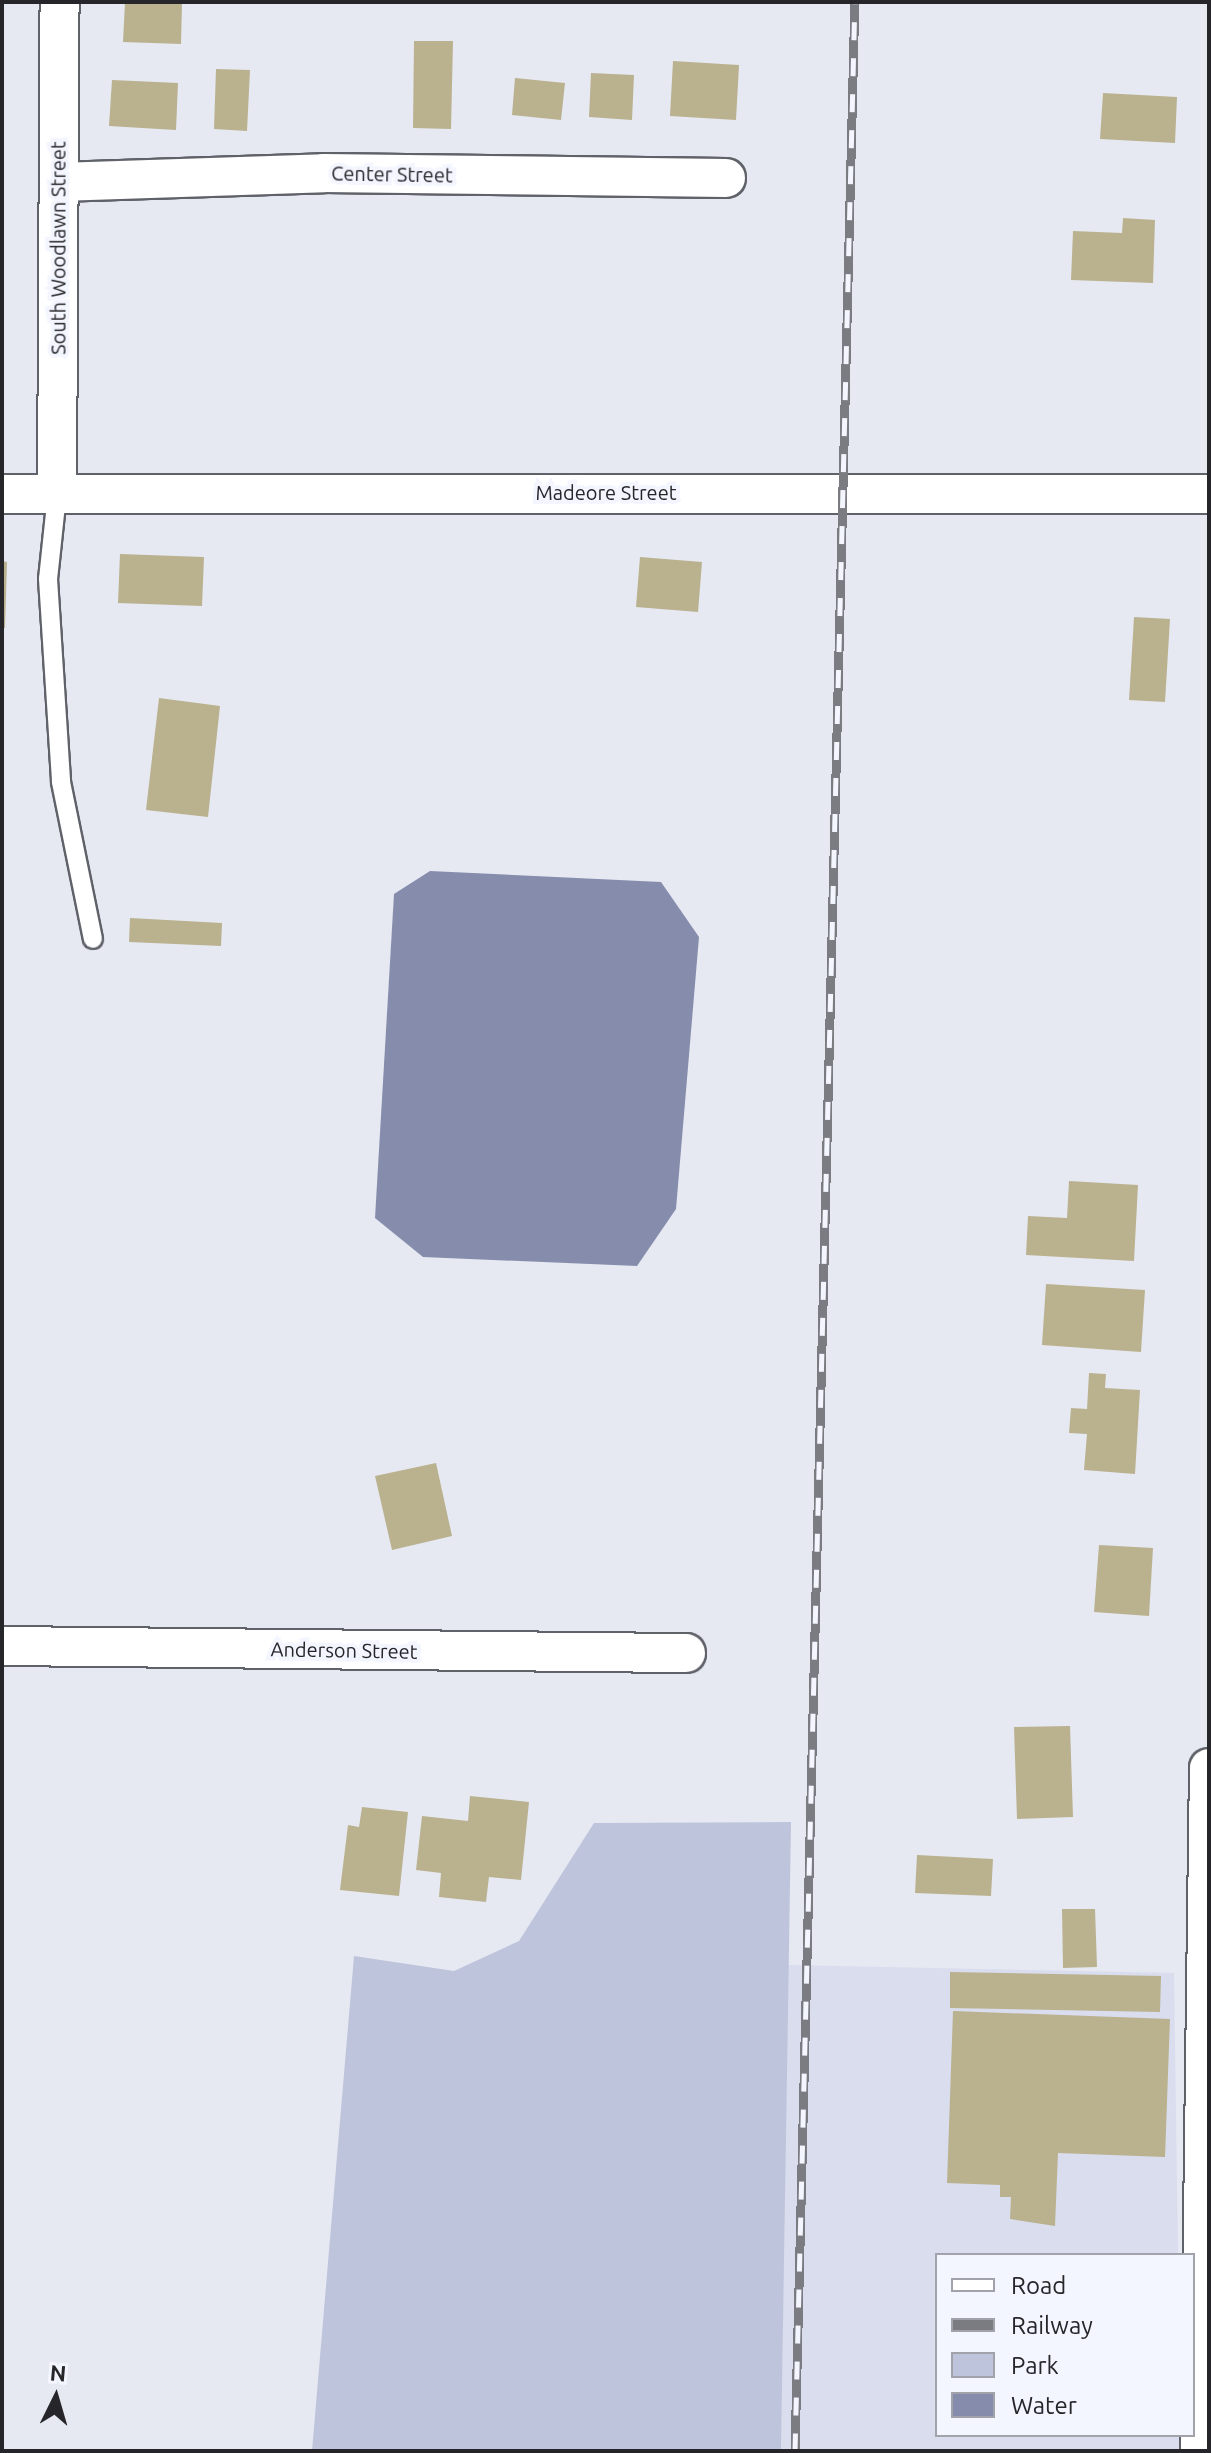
<!DOCTYPE html>
<html>
<head>
<meta charset="utf-8">
<style>
  body { margin:0 }
  #map { position:relative; width:1211px; height:2453px; overflow:hidden; background:#e6e9f2; font-family:Ubuntu,sans-serif }
  div>[style] { position:absolute }
  .built>* { inset:0; background:#d9dded }
  .green>* { inset:0; background:#bec4db }
  .water>* { inset:0; background:#868dac }
  .building>* { inset:0; background:#bab18f }
  .roads { filter:drop-shadow(2px 0 #60626a) drop-shadow(-2px 0 #60626a) drop-shadow(0 2px #60626a) drop-shadow(0 -2px #60626a) }
  .service>* { height:18px; margin:-9px; padding:0 9px; transform-origin:9px; border-radius:9px; background:#fff }
  .minor>* { height:38px; margin:-19px; padding:0 19px; transform-origin:19px; border-radius:19px; background:#fff }
  .rail>* { height:9px; margin-top:-4.5px; transform-origin:0; background:repeating-linear-gradient(90deg,#f4f6ff 0 18px,#7a7c82 0 36px); box-sizing:border-box; border-block:2px solid #7a7c82 }
  span { translate:-50% -50%; white-space:nowrap; text-align:center; line-height:1.15; -webkit-text-stroke:8px #f4f6ff; paint-order:stroke }
  .street-label { font-size:20px; color:#26262a }
  .frame { position:absolute; inset:0; border:4px solid #26262a; pointer-events:none }
  .legend { position:absolute; left:935px; top:2253px; width:260px; height:184px; box-sizing:border-box; background:#f4f6ff; border:2px solid #a2a3aa; margin:0; padding:10px 14px; list-style:none; font-size:24px; color:#26262a }
  .legend li { display:flex; align-items:center; gap:16px; height:40px }
  .legend b { width:40px; border:2px solid #a2a3aa }
  .north { position:absolute; left:16px; top:2357px; width:80px; height:80px; -webkit-text-stroke:6px #f4f6ff; paint-order:stroke; rotate:5deg; font-size:22px; font-weight:700; line-height:32px; text-align:center; color:#26262a }
  .north::after { content:''; display:block; margin:auto; width:28px; height:36px; background:#26262a; clip-path:polygon(50% 0,100% 100%,50% 72%,0 100%) }
</style>
</head>
<body>
<div id="map">
  <div class="built">
    <i style="clip-path:polygon(788px 1965px,1174px 1973px,1178px 2255px,937px 2255px,937px 2435px,1180px 2435px,1180px 2451px,781px 2451px)"></i>
  </div>
  <div class="green">
    <i style="clip-path:polygon(791px 1822px,781px 2451px,312px 2451px,354px 1956px,454px 1971px,519px 1941px,594px 1823px)"></i>
  </div>
  <div class="water">
    <i style="clip-path:polygon(430px 871px,661px 882px,699px 937px,676px 1209px,637px 1266px,423px 1257px,375px 1218px,394px 894px)"></i>
  </div>
  <div class="building">
    <i style="clip-path:polygon(125px 2px,182px 2px,181px 44px,123px 42px)"></i>
    <i style="clip-path:polygon(414px 41px,453px 41px,451px 129px,413px 128px)"></i>
    <i style="clip-path:polygon(673px 61px,739px 65px,736px 120px,670px 116px)"></i>
    <i style="clip-path:polygon(216px 69px,250px 70px,247px 131px,214px 129px)"></i>
    <i style="clip-path:polygon(591px 73px,634px 75px,632px 120px,589px 117px)"></i>
    <i style="clip-path:polygon(515px 78px,565px 83px,561px 120px,512px 115px)"></i>
    <i style="clip-path:polygon(112px 80px,178px 83px,176px 130px,109px 126px)"></i>
    <i style="clip-path:polygon(1103px 93px,1177px 97px,1175px 143px,1100px 139px)"></i>
    <i style="clip-path:polygon(1123px 218px,1155px 220px,1153px 283px,1071px 280px,1073px 231px,1122px 233px)"></i>
    <i style="clip-path:polygon(120px 554px,204px 557px,202px 606px,118px 603px)"></i>
    <i style="clip-path:polygon(640px 557px,702px 562px,698px 612px,636px 607px)"></i>
    <i style="clip-path:polygon(2px 561px,7px 562px,5px 628px,2px 628px)"></i>
    <i style="clip-path:polygon(1134px 617px,1170px 619px,1165px 702px,1129px 700px)"></i>
    <i style="clip-path:polygon(159px 698px,220px 706px,208px 817px,146px 810px)"></i>
    <i style="clip-path:polygon(130px 918px,222px 923px,221px 946px,129px 942px)"></i>
    <i style="clip-path:polygon(1069px 1181px,1138px 1185px,1134px 1261px,1026px 1255px,1028px 1216px,1067px 1218px)"></i>
    <i style="clip-path:polygon(1046px 1284px,1145px 1290px,1141px 1352px,1042px 1345px)"></i>
    <i style="clip-path:polygon(1089px 1373px,1106px 1374px,1105px 1388px,1140px 1390px,1135px 1474px,1084px 1470px,1087px 1434px,1069px 1433px,1071px 1408px,1087px 1409px)"></i>
    <i style="clip-path:polygon(436px 1463px,452px 1536px,392px 1550px,375px 1476px)"></i>
    <i style="clip-path:polygon(1099px 1545px,1153px 1548px,1149px 1616px,1094px 1612px)"></i>
    <i style="clip-path:polygon(1070px 1726px,1073px 1817px,1017px 1819px,1014px 1727px)"></i>
    <i style="clip-path:polygon(470px 1796px,529px 1802px,521px 1880px,489px 1877px,486px 1902px,439px 1897px,441px 1873px,416px 1870px,422px 1816px,468px 1821px)"></i>
    <i style="clip-path:polygon(362px 1807px,408px 1812px,399px 1896px,340px 1890px,348px 1825px,359px 1827px)"></i>
    <i style="clip-path:polygon(917px 1855px,993px 1859px,991px 1896px,915px 1893px)"></i>
    <i style="clip-path:polygon(1062px 1909px,1095px 1909px,1097px 1967px,1063px 1968px)"></i>
    <i style="clip-path:polygon(950px 1972px,1161px 1976px,1160px 2012px,950px 2008px)"></i>
    <i style="clip-path:polygon(953px 2011px,1170px 2019px,1165px 2157px,1058px 2153px,1055px 2226px,1010px 2219px,1011px 2197px,1000px 2197px,1000px 2185px,947px 2183px)"></i>
  </div>
  <div class="roads">
    <div class="service">
      <i style="left:57px;top:495px;width:84px;rotate:96.1deg"></i>
      <i style="left:48px;top:579px;width:203px;rotate:86.3deg"></i>
      <i style="left:61px;top:782px;width:160px;rotate:78.5deg"></i>
    </div>
    <div class="minor">
      <i style="left:59px;top:182px;width:265px;rotate:-1.9deg"></i>
      <i style="left:324px;top:173px;width:402px;rotate:0.7deg"></i>
      <i style="left:2px;top:494px;width:1207px"></i>
      <i style="left:57px;top:495px;width:493px;rotate:-89.7deg"></i>
      <i style="left:2px;top:1646px;width:684px;rotate:0.59deg"></i>
      <i style="left:1200px;top:2451px;width:683px;rotate:-89.25deg"></i>
    </div>
  </div>
  <div class="rail">
    <i style="left:795px;top:2451px;width:2450px;rotate:-88.6deg"></i>
  </div>
  <div class="street-label">
    <span style="left:392px;top:174px;rotate:1deg">Center Street</span>
    <span style="left:58px;top:248px;rotate:-90deg">South Woodlawn Street</span>
    <span style="left:606px;top:492px">Madeore Street</span>
    <span style="left:344px;top:1650px;rotate:1deg">Anderson Street</span>
  </div>
  <div class="frame"></div>
  <ul class="legend">
  <li><b style="height:10px;background:#fff"></b>Road</li>
  <li><b style="height:10px;background:#7a7c82"></b>Railway</li>
  <li><b style="height:22px;background:#bec4db"></b>Park</li>
  <li><b style="height:22px;background:#868dac"></b>Water</li>
  </ul>
  <div class="north">N</div>
</div>
</body>
</html>
